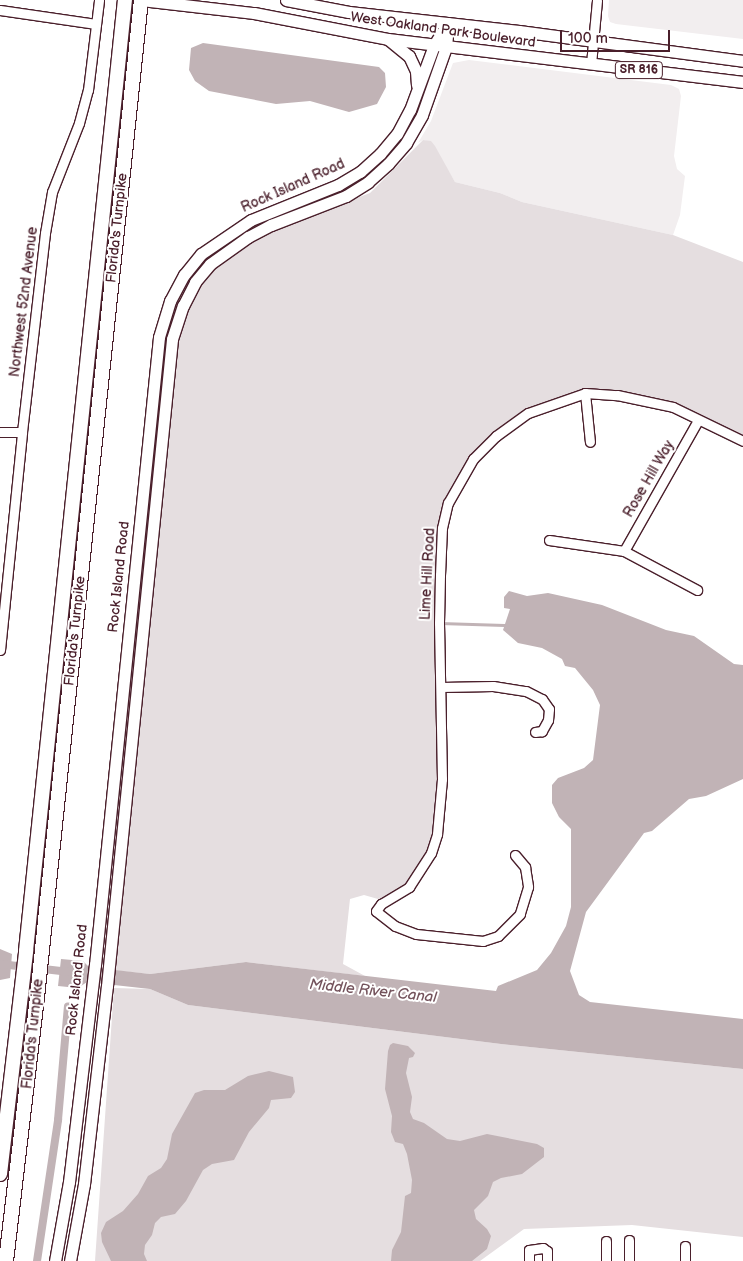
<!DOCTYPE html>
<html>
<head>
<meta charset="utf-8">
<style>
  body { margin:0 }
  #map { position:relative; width:743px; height:1261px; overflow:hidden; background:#fff; font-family:"Balsamiq Sans",sans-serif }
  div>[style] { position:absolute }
  .built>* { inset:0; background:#f2eeef }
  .green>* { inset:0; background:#e5dee0 }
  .water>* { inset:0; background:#c1b3b6 }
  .stream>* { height:2.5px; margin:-1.25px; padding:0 1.25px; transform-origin:1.25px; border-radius:1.25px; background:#c1b3b6 }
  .canal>* { height:8px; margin:-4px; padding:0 4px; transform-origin:4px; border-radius:4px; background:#c1b3b6 }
  .roads { filter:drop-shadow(1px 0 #4a1f2b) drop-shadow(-1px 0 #4a1f2b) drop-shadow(0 1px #4a1f2b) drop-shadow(0 -1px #4a1f2b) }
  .minor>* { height:9px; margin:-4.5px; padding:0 4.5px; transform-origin:4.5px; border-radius:4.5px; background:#fff }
  .major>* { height:11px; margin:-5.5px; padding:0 5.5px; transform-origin:5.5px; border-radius:5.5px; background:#fff }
  .highway>* { height:14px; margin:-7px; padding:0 7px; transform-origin:7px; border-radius:7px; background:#fff }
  span { translate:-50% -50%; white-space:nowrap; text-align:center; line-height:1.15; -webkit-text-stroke:4px #fff; paint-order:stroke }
  .shield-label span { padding:1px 4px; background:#fff; border:1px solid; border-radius:4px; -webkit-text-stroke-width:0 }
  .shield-label { font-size:12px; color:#4a1f2b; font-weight:700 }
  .street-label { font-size:14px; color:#4a1f2b }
  .water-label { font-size:15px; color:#74535c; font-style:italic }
  .scale { position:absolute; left:560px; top:30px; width:110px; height:22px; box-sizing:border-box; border:2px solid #4a1f2b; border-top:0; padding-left:6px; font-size:15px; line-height:18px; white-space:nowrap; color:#4a1f2b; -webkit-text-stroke:4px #fff; paint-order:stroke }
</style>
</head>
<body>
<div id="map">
  <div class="built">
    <i style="clip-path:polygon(609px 0,743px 0,743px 39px,616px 24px,610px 22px,608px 16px)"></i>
    <i style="clip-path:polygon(469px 60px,671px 85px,679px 89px,681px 96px,674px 156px,677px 169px,685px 176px,680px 215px,673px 235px,522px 202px,500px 193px,455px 182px,431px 142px,423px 140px,418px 143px,431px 121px,453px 63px)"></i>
  </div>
  <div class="green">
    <i style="clip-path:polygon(423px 140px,431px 141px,435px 146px,455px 182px,500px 193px,522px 202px,673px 235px,743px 262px,743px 441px,673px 407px,585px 393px,528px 413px,473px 459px,448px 503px,443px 527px,437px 834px,409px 887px,378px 899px,364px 895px,350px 899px,343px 964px,365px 976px,246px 962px,150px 974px,111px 970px,175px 342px,194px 286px,229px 253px,282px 226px,370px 193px)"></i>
    <i style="clip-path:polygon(114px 988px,150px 989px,188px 1005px,501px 1044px,743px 1069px,743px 1237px,632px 1225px,524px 1229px,480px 1261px,95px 1261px)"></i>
  </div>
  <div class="water">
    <i style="clip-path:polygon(203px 43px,379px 67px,385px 73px,386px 87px,377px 104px,349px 112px,310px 101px,276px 104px,209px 91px,195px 81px,189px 70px,191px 48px)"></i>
    <i style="clip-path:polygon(509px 591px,527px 596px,548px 593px,602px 605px,666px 630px,694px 636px,734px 664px,743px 665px,743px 779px,706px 796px,689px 799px,652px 831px,644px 833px,586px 912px,570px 971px,579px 995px,590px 1002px,743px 1019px,743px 1069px,501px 1044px,188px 1005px,150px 989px,87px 982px,78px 988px,58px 986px,61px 959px,83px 961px,89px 967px,150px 974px,246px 962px,496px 991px,498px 986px,537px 970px,551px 953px,566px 926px,571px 907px,571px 829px,559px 817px,552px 803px,552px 785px,558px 778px,584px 768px,593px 760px,600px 705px,593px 690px,575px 668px,565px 666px,562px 659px,542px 648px,518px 643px,503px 630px,510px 609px,504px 608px,504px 597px)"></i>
    <i style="clip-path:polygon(0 949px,12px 954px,10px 978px,0 980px)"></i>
    <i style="clip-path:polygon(393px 1043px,408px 1046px,415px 1053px,413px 1057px,409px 1058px,406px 1073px,412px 1097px,410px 1112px,413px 1119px,424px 1123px,447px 1139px,460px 1141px,487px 1134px,537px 1144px,544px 1148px,544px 1157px,522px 1174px,501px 1178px,493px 1182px,488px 1196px,474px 1210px,476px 1219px,487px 1229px,491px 1236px,487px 1249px,472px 1261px,391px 1261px,392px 1250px,401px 1232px,405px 1196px,411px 1193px,412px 1180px,407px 1154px,403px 1144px,395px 1142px,391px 1132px,392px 1116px,385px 1089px,388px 1051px,390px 1045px)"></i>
    <i style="clip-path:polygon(269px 1071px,293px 1077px,295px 1092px,291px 1098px,271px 1100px,269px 1108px,249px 1132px,234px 1160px,212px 1164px,203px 1170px,186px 1201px,175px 1214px,161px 1217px,155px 1223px,152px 1235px,145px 1245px,144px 1254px,147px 1261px,111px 1261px,102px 1242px,101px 1233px,106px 1222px,123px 1211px,138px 1194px,148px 1176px,161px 1168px,167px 1159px,172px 1134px,195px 1093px,204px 1090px,225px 1090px,248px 1076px)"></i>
  </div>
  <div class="stream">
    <i style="left:440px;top:623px;width:64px;rotate:1.8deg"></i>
  </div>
  <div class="canal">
    <i style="left:0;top:964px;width:70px;rotate:6.5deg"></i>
    <i style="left:37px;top:1261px;width:143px;rotate:-81.5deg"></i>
    <i style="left:58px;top:1120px;width:114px;rotate:-85deg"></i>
  </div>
  <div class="roads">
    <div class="minor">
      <i style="left:0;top:10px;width:97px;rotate:8.3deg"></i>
      <i style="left:591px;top:64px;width:64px;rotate:-84.6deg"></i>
      <i style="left:585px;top:393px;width:49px;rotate:84.2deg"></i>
      <i style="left:0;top:432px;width:22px"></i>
      <i style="left:549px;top:540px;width:76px;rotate:8.3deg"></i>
      <i style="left:624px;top:551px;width:83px;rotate:28.1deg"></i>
      <i style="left:624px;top:551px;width:150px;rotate:-60.5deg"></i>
      <i style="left:0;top:650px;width:219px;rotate:-84.2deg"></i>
      <i style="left:22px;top:432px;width:200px;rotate:-83.4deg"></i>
      <i style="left:45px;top:233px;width:42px;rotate:-80.3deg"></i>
      <i style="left:52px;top:192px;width:74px;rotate:-68.6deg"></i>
      <i style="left:79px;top:123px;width:34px;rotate:-75deg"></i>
      <i style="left:88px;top:90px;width:91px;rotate:-83deg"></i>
      <i style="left:441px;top:687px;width:52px;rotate:-1.1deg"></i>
      <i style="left:493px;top:686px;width:33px;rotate:9deg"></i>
      <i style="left:526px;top:691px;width:18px;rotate:27deg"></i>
      <i style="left:542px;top:699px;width:12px;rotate:55deg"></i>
      <i style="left:549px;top:709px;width:11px;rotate:95deg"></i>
      <i style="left:548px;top:720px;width:13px;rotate:119deg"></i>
      <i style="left:542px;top:731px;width:7px;rotate:172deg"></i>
      <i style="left:515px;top:855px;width:16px;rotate:50deg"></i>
      <i style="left:525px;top:867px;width:20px;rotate:81deg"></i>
      <i style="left:528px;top:887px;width:28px;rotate:107deg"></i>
      <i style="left:520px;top:914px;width:31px;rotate:135deg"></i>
      <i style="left:498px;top:936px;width:16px;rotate:162deg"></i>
      <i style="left:483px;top:941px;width:67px;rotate:-174deg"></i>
      <i style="left:416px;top:934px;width:22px;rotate:-159deg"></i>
      <i style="left:395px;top:926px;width:24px;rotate:-142deg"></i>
      <i style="left:376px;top:911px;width:9px;rotate:-54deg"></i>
      <i style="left:381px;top:904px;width:33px;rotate:-31deg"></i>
      <i style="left:409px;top:887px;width:40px;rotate:-57.1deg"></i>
      <i style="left:431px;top:853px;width:20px;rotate:-72deg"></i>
      <i style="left:437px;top:834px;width:55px;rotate:-84.8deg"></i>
      <i style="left:442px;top:779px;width:156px;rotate:-91.1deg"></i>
      <i style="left:439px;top:623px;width:48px;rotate:-88.8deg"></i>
      <i style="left:440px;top:575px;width:47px;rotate:-87.6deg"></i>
      <i style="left:442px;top:528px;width:26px;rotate:-77deg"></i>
      <i style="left:448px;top:503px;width:51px;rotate:-60.4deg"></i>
      <i style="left:473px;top:459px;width:33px;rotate:-45deg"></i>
      <i style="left:496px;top:436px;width:39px;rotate:-36deg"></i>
      <i style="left:528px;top:413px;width:60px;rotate:-19.3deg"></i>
      <i style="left:585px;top:393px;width:32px;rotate:4deg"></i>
      <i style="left:617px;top:395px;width:57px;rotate:12.1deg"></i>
      <i style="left:673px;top:407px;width:78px;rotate:25.9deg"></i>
      <i style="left:529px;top:1261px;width:11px;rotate:-90deg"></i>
      <i style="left:529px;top:1250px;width:14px;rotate:-8deg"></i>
      <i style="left:543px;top:1248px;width:5px;rotate:37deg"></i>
      <i style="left:547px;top:1251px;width:10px;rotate:90deg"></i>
      <i style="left:606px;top:1261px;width:20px;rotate:-90deg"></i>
      <i style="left:629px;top:1261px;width:21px;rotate:-90deg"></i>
      <i style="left:685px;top:1261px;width:15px;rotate:-90deg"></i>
    </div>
    <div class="major">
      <i style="left:141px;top:0;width:114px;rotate:6.6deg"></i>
      <i style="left:254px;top:13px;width:136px;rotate:11deg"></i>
      <i style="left:388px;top:39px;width:358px;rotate:6.9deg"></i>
      <i style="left:286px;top:0;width:64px;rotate:10.8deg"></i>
      <i style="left:349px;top:12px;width:171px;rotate:6.4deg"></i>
      <i style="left:519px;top:31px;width:226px;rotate:7.6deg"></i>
      <i style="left:389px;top:40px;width:26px;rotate:39deg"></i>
      <i style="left:409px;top:56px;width:17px;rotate:65deg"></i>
      <i style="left:416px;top:71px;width:14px;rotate:86deg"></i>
      <i style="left:55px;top:1261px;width:80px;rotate:-80deg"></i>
      <i style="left:69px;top:1182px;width:219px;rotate:-83.2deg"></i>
      <i style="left:95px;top:965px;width:631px;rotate:-84.18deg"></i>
      <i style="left:159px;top:337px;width:38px;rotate:-73deg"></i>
      <i style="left:170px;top:301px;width:30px;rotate:-62deg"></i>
      <i style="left:184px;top:275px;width:27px;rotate:-51deg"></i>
      <i style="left:201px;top:254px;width:60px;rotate:-34.2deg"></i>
      <i style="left:251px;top:220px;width:94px;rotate:-21.9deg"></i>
      <i style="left:338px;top:185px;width:26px;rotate:-31deg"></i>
      <i style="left:360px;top:172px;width:27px;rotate:-42deg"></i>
      <i style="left:380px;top:154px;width:26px;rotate:-50deg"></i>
      <i style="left:397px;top:134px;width:27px;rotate:-62deg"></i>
      <i style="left:410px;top:110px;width:69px;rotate:-69.7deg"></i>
      <i style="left:434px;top:45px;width:26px;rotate:-58deg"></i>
      <i style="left:70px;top:1261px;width:78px;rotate:-79.7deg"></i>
      <i style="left:84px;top:1184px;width:199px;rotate:-83.4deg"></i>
      <i style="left:107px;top:986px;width:650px;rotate:-84.26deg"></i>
      <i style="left:172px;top:339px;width:35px;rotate:-72deg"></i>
      <i style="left:183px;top:306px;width:27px;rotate:-63deg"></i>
      <i style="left:195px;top:282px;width:23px;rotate:-50deg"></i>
      <i style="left:210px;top:264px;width:47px;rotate:-35.4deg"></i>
      <i style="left:248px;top:237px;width:26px;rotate:-28deg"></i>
      <i style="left:271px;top:225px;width:80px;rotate:-21.1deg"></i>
      <i style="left:346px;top:196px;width:26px;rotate:-32deg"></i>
      <i style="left:368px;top:182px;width:27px;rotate:-42deg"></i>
      <i style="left:388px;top:164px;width:28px;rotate:-49deg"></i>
      <i style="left:406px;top:143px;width:32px;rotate:-60deg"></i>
      <i style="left:422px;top:115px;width:72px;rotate:-70.6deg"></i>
      <i style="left:446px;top:47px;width:22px;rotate:-85deg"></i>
    </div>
    <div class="highway">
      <i style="left:0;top:1174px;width:225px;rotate:-83.3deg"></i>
      <i style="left:26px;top:951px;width:956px;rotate:-84.06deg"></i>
      <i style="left:6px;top:1261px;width:275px;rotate:-83.3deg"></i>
      <i style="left:38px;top:988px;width:993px;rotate:-84.05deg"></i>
    </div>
  </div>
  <div class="shield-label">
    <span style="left:639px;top:70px">SR 816</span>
  </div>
  <div class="street-label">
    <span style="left:443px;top:30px;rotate:8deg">West Oakland Park Boulevard</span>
    <span style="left:293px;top:186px;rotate:-24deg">Rock Island Road</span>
    <span style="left:117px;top:228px;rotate:-84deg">Florida's Turnpike</span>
    <span style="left:24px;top:302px;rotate:-83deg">Northwest 52nd Avenue</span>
    <span style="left:649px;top:479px;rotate:-60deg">Rose Hill Way</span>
    <span style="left:428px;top:574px;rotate:-87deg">Lime Hill Road</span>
    <span style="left:119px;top:577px;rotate:-84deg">Rock Island Road</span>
    <span style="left:75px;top:631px;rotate:-84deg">Florida's Turnpike</span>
    <span style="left:77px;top:980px;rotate:-84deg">Rock Island Road</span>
    <span style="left:33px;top:1034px;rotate:-84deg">Florida's Turnpike</span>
  </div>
  <div class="water-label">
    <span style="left:373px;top:991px;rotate:6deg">Middle River Canal</span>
  </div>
  <div class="scale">100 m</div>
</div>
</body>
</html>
